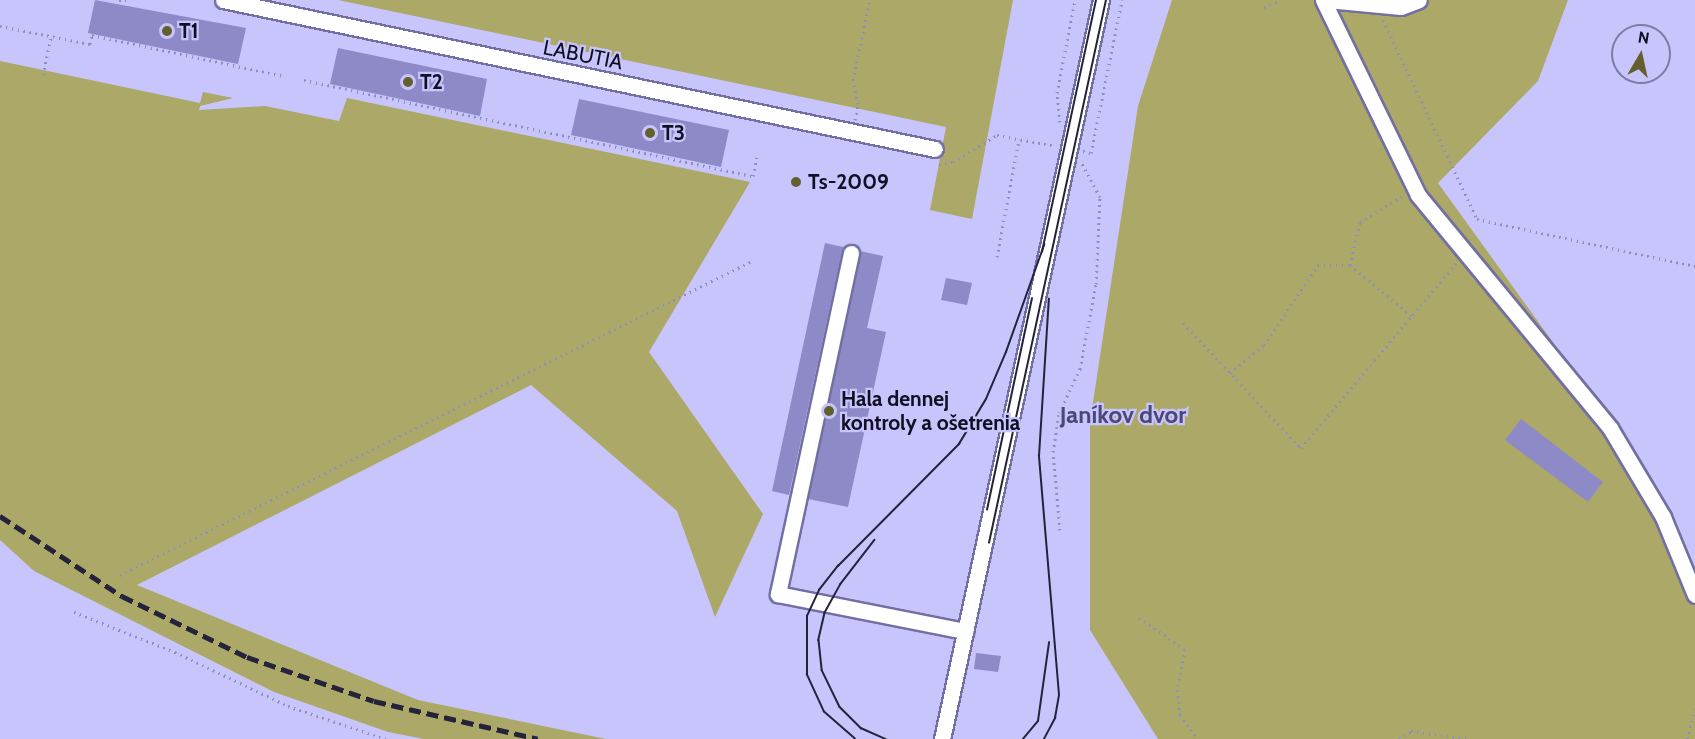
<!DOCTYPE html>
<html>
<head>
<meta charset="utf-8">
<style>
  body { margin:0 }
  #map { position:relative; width:1695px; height:739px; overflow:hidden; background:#c7c5fc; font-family:Cabin,sans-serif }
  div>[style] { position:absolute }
  .green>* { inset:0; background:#aca867 }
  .building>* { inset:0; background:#8d8ac7 }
  .path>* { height:3px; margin-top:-1.5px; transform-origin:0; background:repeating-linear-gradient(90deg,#8f8db9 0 1.5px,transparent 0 6px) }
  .roads { filter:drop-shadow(2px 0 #726fa2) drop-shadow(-2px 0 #726fa2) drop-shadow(0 2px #726fa2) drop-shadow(0 -2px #726fa2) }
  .minor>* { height:15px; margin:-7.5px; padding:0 7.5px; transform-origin:7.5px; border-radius:7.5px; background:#fff }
  .tram>* { height:1.5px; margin:-0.75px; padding:0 0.75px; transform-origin:0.75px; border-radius:0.75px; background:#25233b }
  .rail>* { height:4.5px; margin-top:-2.25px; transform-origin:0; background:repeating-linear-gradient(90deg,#25233b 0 12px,transparent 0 18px) }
  .dots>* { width:16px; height:16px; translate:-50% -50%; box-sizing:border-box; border:3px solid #c7c5fc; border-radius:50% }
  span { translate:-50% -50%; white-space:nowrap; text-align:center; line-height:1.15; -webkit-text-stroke:4.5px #c7c5fc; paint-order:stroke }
  .poi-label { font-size:21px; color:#110f23; font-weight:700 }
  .left { translate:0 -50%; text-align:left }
  .street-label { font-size:21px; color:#110f23 }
  .quarter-label { font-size:24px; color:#4b4877; font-weight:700 }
  .north { position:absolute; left:1611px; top:24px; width:60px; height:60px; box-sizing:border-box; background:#c7c5fc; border:2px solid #7e7ca5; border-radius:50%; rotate:9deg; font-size:16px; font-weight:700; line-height:24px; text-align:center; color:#110f23 }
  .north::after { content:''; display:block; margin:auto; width:21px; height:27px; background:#63602d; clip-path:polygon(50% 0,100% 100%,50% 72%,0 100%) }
</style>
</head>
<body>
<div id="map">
  <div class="green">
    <i style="clip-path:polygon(338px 0,1013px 0,972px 219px,930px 210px,946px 127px)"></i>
    <i style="clip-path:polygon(1172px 0,1568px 0,1538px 81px,1438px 183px,1653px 481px,1695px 568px,1695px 739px,1158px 739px,1090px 630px,1090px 422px,1138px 106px)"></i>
    <i style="clip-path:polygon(0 61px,200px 103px,203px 92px,233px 98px,200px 106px,199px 110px,265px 106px,339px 121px,347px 98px,750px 182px,649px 352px,763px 514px,715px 617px,677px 511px,531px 385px,137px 585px,418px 700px,606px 739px,424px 739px,388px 732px,274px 692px,34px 571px,0 540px)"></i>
  </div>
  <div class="building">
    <i style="clip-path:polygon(95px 0,246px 28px,238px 64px,88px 33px)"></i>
    <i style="clip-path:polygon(338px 48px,487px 79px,480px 116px,330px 84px)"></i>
    <i style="clip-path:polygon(579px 99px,729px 130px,721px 167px,571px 135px)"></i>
    <i style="clip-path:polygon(825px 243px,843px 247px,789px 495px,772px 491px)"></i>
    <i style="clip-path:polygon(860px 251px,883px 256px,867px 328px,886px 332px,848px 507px,808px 499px)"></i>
    <i style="clip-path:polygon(946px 278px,972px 283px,967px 305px,941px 300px)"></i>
    <i style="clip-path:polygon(1521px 419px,1603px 482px,1588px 502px,1505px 440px)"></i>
    <i style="clip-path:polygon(976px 653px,1001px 656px,998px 672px,974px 669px)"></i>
  </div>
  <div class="path">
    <i style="left:119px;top:0;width:9px"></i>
    <i style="left:1264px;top:7px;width:18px;rotate:-22deg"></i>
    <i style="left:1383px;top:20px;width:220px;rotate:64.7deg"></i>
    <i style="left:1477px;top:219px;width:223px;rotate:12.2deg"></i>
    <i style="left:0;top:26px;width:92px;rotate:11.3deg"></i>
    <i style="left:90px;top:44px;width:9px;rotate:-77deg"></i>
    <i style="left:92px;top:35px;width:196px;rotate:12.1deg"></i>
    <i style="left:43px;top:75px;width:40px;rotate:-78deg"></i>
    <i style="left:304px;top:80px;width:459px;rotate:12.1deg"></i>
    <i style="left:753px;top:176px;width:19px;rotate:-78deg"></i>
    <i style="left:855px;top:120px;width:16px;rotate:-79deg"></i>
    <i style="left:858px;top:104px;width:25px;rotate:-102deg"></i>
    <i style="left:853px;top:80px;width:82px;rotate:-78deg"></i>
    <i style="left:1060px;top:122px;width:29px;rotate:-96deg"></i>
    <i style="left:1057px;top:93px;width:95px;rotate:-79deg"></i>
    <i style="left:1083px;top:151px;width:8px;rotate:14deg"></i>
    <i style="left:1091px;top:153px;width:156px;rotate:-78.5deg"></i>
    <i style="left:939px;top:164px;width:14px;rotate:-8deg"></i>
    <i style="left:953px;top:162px;width:52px;rotate:-31.5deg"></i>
    <i style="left:997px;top:135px;width:60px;rotate:10.6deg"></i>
    <i style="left:997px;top:257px;width:120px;rotate:-79.4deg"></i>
    <i style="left:1350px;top:265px;width:44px;rotate:-76.9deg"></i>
    <i style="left:1360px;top:222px;width:49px;rotate:-31.8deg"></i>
    <i style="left:1183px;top:323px;width:172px;rotate:46.7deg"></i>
    <i style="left:1301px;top:448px;width:241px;rotate:-50deg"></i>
    <i style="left:1230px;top:373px;width:44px;rotate:-39.5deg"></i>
    <i style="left:1264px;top:345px;width:97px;rotate:-56deg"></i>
    <i style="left:1318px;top:265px;width:32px"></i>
    <i style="left:1350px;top:265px;width:83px;rotate:39.6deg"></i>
    <i style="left:1060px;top:530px;width:78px;rotate:-95.1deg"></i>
    <i style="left:1053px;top:452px;width:39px;rotate:-81deg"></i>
    <i style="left:1059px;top:413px;width:49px;rotate:-64.5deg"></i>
    <i style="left:1080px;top:369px;width:86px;rotate:-79.3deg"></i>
    <i style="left:1096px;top:284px;width:87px;rotate:-87.4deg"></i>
    <i style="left:1100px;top:197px;width:40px;rotate:-118deg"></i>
    <i style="left:120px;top:575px;width:708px;rotate:-26.42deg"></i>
    <i style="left:74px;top:612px;width:109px;rotate:21.6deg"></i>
    <i style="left:175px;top:652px;width:125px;rotate:25.5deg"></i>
    <i style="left:288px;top:706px;width:103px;rotate:18.6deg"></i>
    <i style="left:1139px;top:618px;width:55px;rotate:34deg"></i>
    <i style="left:1185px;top:649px;width:42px;rotate:101deg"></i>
    <i style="left:1177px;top:690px;width:25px;rotate:83deg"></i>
    <i style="left:1180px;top:715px;width:30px;rotate:53deg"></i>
    <i style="left:1399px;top:739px;width:14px;rotate:-34deg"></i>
    <i style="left:1411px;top:731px;width:58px;rotate:8deg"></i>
    <i style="left:1687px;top:739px;width:31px;rotate:-75deg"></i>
  </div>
  <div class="roads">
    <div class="minor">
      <i style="left:223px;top:0;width:727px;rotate:11.82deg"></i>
      <i style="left:1323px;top:0;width:217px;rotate:64deg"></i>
      <i style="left:1418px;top:195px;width:302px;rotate:50.5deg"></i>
      <i style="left:1610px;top:428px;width:104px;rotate:59.2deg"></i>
      <i style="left:1663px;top:517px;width:84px;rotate:67.7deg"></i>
      <i style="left:1327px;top:0;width:74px;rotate:5.4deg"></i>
      <i style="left:1401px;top:7px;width:19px;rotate:-21deg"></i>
      <i style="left:851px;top:253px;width:349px;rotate:102.1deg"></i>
      <i style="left:778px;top:594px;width:191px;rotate:11.2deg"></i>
      <i style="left:942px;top:739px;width:756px;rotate:-77.86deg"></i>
    </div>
  </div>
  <div class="tram">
    <i style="left:1042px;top:252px;width:258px;rotate:-77.9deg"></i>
    <i style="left:987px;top:510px;width:216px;rotate:-78deg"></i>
    <i style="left:875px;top:540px;width:56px;rotate:127.7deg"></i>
    <i style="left:841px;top:584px;width:33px;rotate:119deg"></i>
    <i style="left:825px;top:613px;width:28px;rotate:103deg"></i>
    <i style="left:819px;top:640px;width:30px;rotate:84deg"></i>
    <i style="left:822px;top:670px;width:41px;rotate:64.1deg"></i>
    <i style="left:840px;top:707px;width:30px;rotate:45deg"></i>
    <i style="left:861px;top:728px;width:27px;rotate:24deg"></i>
    <i style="left:989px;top:543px;width:555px;rotate:-77.84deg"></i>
    <i style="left:855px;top:739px;width:41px;rotate:-138.9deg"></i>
    <i style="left:824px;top:712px;width:41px;rotate:-114.7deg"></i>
    <i style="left:807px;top:675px;width:59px;rotate:-90deg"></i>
    <i style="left:807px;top:616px;width:29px;rotate:-65deg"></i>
    <i style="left:819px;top:590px;width:31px;rotate:-52deg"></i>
    <i style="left:838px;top:566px;width:172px;rotate:-45.2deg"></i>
    <i style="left:959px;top:444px;width:52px;rotate:-59deg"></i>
    <i style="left:986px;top:399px;width:51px;rotate:-66.9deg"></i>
    <i style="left:1006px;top:352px;width:114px;rotate:-70.4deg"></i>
    <i style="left:1023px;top:739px;width:23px;rotate:-50deg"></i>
    <i style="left:1038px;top:721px;width:79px;rotate:-82deg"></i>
    <i style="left:1044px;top:739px;width:24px;rotate:-62deg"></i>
    <i style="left:1055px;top:718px;width:23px;rotate:-80deg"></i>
    <i style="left:1059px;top:695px;width:240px;rotate:-94.8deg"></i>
    <i style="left:1039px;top:456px;width:157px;rotate:-86.4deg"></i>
  </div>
  <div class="rail">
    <i style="left:0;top:516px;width:146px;rotate:33.3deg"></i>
    <i style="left:122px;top:596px;width:139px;rotate:26deg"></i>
    <i style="left:247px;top:657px;width:134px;rotate:19.1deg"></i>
    <i style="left:374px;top:701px;width:168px;rotate:13deg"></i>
  </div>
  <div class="dots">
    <i style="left:167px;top:31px;background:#63602d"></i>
    <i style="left:408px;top:82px;background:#63602d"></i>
    <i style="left:650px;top:133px;background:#63602d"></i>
    <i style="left:796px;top:182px;background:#63602d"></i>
    <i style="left:829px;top:411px;background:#63602d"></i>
  </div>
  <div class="poi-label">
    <span class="left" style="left:179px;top:31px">T1</span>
    <span class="left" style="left:420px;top:82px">T2</span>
    <span class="left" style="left:662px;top:133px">T3</span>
    <span class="left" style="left:808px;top:182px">Ts-2009</span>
    <span class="left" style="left:841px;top:411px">Hala dennej<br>kontroly a ošetrenia</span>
  </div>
  <div class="street-label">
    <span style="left:583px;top:55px;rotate:11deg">LABUTIA</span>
  </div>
  <div class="quarter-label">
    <span style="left:1123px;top:415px">Janíkov dvor</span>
  </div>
  <div class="north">N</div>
</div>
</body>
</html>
